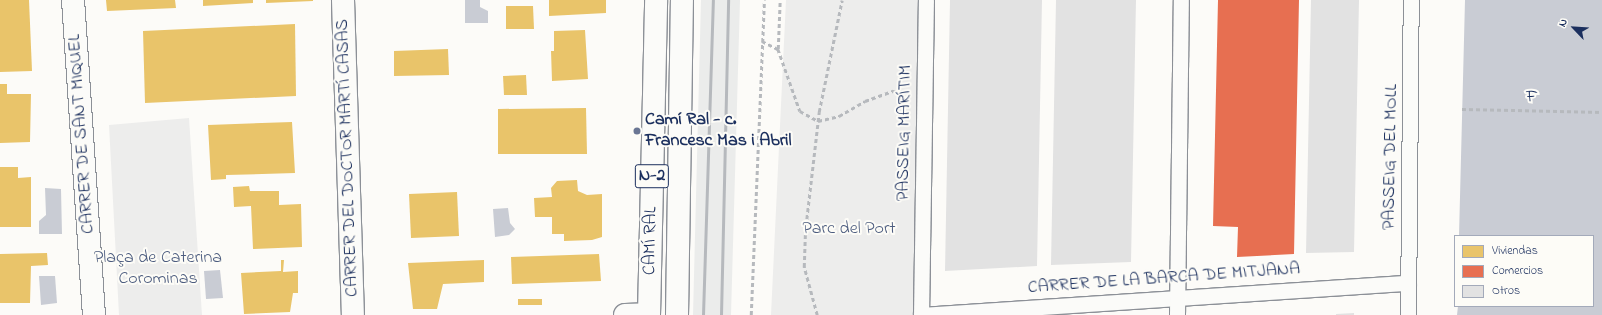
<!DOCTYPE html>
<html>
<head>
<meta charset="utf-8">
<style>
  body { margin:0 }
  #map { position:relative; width:1602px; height:315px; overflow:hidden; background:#fcfbf8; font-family:"Indie Flower",sans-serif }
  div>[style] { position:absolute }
  .built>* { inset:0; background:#ebeceb }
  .green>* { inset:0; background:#ededec }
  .water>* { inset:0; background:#c9ccd4 }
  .homes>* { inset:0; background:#e9c46a }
  .shops>* { inset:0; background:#e76f51 }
  .building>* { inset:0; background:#e2e2e2 }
  .path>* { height:2.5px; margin-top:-1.25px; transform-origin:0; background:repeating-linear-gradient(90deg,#b6b9bd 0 4px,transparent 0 7px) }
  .roads { filter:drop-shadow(1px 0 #8c9097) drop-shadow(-1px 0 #8c9097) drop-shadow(0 1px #8c9097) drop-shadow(0 -1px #8c9097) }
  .service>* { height:15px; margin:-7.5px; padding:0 7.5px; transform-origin:7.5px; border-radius:7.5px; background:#fbfbf9 }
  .minor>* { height:22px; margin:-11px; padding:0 11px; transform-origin:11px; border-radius:11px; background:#fbfbf9 }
  .primary>* { height:22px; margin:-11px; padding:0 11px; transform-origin:11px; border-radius:11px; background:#fbfbf9 }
  .rail>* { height:3px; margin:-1.5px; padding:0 1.5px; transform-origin:1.5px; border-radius:1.5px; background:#b6b9bd }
  .dots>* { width:11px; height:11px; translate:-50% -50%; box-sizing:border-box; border:2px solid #fdfcf7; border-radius:50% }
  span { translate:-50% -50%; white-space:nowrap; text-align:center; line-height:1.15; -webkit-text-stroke:4px #fdfcf7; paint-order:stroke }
  .shield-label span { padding:1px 3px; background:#fdfcf7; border:1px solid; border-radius:3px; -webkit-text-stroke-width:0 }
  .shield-label { font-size:17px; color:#1b2f5e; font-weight:700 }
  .street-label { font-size:18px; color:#1b2f5e }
  .poi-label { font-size:18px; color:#1b2f5e; font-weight:700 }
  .left { translate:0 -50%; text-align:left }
  .park-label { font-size:18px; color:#4c5c7f }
  .legend { position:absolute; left:1454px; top:235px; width:140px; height:72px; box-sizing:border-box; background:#fdfcf7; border:1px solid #a3aaba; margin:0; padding:5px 7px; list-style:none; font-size:12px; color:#1b2f5e }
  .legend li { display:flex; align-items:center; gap:8px; height:20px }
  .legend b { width:20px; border:1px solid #a3aaba }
  .north { position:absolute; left:1554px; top:8px; width:40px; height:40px; -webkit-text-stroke:3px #fdfcf7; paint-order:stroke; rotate:295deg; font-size:11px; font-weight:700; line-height:16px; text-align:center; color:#1b2f5e }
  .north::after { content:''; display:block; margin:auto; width:14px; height:18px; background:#1b2f5e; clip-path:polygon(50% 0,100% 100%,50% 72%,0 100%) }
</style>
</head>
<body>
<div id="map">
  <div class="built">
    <i style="clip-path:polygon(701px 0,740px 0,731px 315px,693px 315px)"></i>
  </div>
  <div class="green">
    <i style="clip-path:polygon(786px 0,926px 0,921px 315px,771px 315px)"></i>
    <i style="clip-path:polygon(189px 118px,202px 315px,119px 315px,109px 125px)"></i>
  </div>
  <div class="water">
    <i style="clip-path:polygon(465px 0,480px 0,480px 7px,488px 11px,488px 23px,465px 23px)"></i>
    <i style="clip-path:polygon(1465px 0,1602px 0,1602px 315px,1457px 315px,1458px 306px,1593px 306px,1593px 236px,1459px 236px)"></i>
    <i style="clip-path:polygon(45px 188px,61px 189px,62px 234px,39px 234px,39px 221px,46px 215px)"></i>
    <i style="clip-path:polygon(508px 208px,510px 223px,515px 229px,509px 235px,495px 237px,493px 209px)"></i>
    <i style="clip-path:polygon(220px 270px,223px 298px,206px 299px,204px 271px)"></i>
    <i style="clip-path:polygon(39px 276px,55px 276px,57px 303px,41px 305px)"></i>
  </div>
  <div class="homes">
    <i style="clip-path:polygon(0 0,29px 0,32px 71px,0 72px)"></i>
    <i style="clip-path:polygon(106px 0,175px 0,176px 8px,107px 11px)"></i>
    <i style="clip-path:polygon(203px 0,253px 0,253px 3px,203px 6px)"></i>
    <i style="clip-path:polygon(266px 0,313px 0,313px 1px,266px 3px)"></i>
    <i style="clip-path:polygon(549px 0,606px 0,606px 13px,549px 16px)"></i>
    <i style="clip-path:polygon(506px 6px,533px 6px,534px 29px,506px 29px)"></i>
    <i style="clip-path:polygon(295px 24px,296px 96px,145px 103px,143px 31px)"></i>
    <i style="clip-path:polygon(585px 30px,588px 79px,552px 81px,551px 51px,554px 51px,554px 31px)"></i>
    <i style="clip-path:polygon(448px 49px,449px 75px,394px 76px,394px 51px)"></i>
    <i style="clip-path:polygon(526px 75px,527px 95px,504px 95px,503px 76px)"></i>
    <i style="clip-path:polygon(0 84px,7px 84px,7px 94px,31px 94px,30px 142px,0 143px)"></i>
    <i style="clip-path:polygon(586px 108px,587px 154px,498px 154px,498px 109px)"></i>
    <i style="clip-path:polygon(292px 122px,295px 173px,226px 175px,226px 179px,211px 180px,208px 125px)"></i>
    <i style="clip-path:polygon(0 167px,18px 167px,18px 178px,31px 177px,31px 227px,0 227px)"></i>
    <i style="clip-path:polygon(577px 180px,578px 191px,587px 195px,602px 194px,602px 237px,592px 240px,564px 241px,564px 234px,552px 234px,552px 217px,535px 217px,534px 198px,552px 197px,551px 188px,557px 181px)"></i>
    <i style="clip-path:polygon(249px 186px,250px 191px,279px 191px,279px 205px,301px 204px,302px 247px,253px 249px,251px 206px,234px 207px,233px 187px)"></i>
    <i style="clip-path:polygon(457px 192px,459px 236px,411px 238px,409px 194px)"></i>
    <i style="clip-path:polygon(47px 253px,48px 265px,31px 266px,30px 303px,0 303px,0 254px)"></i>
    <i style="clip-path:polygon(599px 254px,601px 281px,512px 284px,511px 257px)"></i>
    <i style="clip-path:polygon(281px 260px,284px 260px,283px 272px,298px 271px,298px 293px,293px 293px,290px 312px,244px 314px,241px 273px,281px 271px)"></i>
    <i style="clip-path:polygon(484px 260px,484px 282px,443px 284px,437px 309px,413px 309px,408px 263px)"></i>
    <i style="clip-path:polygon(518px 299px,542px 299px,542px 305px,518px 305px)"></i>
  </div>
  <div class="shops">
    <i style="clip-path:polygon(1218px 0,1299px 0,1294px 254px,1237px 257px,1238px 227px,1213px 226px)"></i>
  </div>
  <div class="building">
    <i style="clip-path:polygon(950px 0,1042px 0,1037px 266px,945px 271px)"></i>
    <i style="clip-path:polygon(1056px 0,1136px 0,1131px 262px,1051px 265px)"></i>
    <i style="clip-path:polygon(1311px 0,1359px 0,1354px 252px,1306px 253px)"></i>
    <i style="clip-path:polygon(1354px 313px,1354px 315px,1336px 315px,1336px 314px)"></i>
  </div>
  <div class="path">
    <i style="left:762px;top:41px;width:18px;rotate:27deg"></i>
    <i style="left:778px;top:49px;width:49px;rotate:-87.7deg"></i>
    <i style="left:778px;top:49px;width:66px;rotate:70.5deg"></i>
    <i style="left:800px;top:111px;width:21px;rotate:29deg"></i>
    <i style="left:818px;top:121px;width:22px;rotate:-13deg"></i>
    <i style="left:839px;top:116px;width:30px;rotate:-30deg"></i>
    <i style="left:865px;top:101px;width:30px;rotate:-20deg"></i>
    <i style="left:893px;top:91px;width:11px"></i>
    <i style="left:1462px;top:109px;width:140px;rotate:1.2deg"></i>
    <i style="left:751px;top:315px;width:315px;rotate:-87.6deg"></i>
    <i style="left:817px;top:315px;width:50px;rotate:-105.2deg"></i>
    <i style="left:804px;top:267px;width:34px;rotate:-88deg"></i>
    <i style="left:805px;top:233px;width:122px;rotate:-83.4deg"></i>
    <i style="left:819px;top:112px;width:114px;rotate:-78.4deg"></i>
  </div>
  <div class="roads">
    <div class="service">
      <i style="left:921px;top:315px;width:488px;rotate:-3.8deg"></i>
      <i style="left:921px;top:315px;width:315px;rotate:-89.1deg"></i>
      <i style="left:1177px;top:315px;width:315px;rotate:-89.3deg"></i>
      <i style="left:1408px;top:315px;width:315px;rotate:-89.5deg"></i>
    </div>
    <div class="minor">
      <i style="left:73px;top:0;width:316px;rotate:86.2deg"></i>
      <i style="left:343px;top:0;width:315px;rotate:88.2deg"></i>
      <i style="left:625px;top:315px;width:24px;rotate:-2deg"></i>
    </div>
    <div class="primary">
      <i style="left:649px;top:315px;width:315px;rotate:-88.7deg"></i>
      <i style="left:677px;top:315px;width:315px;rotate:-89.1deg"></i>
    </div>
  </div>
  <div class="rail">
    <i style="left:703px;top:315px;width:315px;rotate:-88.2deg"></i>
    <i style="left:721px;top:315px;width:315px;rotate:-88.7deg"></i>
  </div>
  <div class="dots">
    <i style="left:637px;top:131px;background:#6a7694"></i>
  </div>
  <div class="shield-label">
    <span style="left:652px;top:176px">N-2</span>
  </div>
  <div class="street-label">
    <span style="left:1532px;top:98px;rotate:1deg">F</span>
    <span style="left:905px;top:133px;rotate:-89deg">PASSEIG MARÍTIM</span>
    <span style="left:82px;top:134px;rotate:-94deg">CARRER DE SANT MIQUEL</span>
    <span style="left:1391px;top:157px;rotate:-89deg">PASSEIG DEL MOLL</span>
    <span style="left:348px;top:158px;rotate:-92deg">CARRER DEL DOCTOR MARTÍ CASAS</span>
    <span style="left:651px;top:241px;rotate:-89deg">CAMÍ RAL</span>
    <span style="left:1164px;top:279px;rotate:-4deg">CARRER DE LA BARCA DE MITJANA</span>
  </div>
  <div class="poi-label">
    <span class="left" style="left:645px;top:131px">Camí Ral - c.<br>Francesc Mas i Abril</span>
  </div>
  <div class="park-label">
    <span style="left:849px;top:229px">Parc del Port</span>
    <span style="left:158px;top:269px">Plaça de Caterina<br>Corominas</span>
  </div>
  <ul class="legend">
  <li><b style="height:11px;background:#e9c46a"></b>Viviendas</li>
  <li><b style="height:11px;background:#e76f51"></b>Comercios</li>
  <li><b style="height:11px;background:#e2e2e2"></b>Otros</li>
  </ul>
  <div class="north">N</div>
</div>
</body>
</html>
